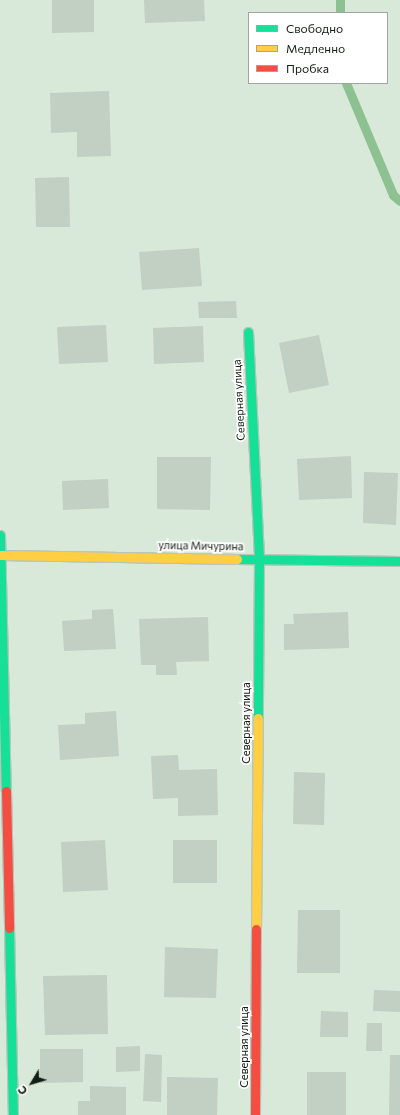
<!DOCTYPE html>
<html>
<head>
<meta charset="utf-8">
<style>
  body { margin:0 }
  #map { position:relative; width:400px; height:1115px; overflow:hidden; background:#d8e8d9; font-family:Commissioner,sans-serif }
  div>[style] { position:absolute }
  .stream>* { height:9px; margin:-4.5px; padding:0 4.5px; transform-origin:4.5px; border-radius:4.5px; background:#8ec192 }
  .building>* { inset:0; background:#c2cfc3 }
  .roads { filter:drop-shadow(1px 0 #b8c5b8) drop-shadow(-1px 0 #b8c5b8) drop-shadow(0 1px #b8c5b8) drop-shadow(0 -1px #b8c5b8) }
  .fast>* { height:9px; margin:-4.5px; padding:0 4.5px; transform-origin:4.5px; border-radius:4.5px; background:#16e098 }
  .slow>* { height:9px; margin:-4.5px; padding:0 4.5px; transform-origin:4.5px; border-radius:4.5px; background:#ffcf43 }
  .jam>* { height:9px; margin:-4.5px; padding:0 4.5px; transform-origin:4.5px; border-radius:4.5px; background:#f24e42 }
  span { translate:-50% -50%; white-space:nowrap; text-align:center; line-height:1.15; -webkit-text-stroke:3.5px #fff; paint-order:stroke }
  .street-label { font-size:11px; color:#121d13 }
  .legend { position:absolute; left:248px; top:12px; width:140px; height:72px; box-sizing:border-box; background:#fff; border:1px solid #a0a5a1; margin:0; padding:5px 7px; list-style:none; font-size:12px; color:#121d13 }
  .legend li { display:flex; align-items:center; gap:8px; height:20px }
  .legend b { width:20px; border:1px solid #a0a5a1 }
  .north { position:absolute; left:12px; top:1063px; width:40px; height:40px; -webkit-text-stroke:3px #fff; paint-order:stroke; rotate:232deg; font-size:11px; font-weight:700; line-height:16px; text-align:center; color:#121d13 }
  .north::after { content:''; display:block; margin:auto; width:14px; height:18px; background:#121d13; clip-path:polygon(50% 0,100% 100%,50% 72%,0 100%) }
</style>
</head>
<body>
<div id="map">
  <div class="stream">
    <i style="left:340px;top:0;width:13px;rotate:90deg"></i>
    <i style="left:346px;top:83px;width:121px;rotate:67.2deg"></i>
    <i style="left:393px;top:195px;width:9px;rotate:41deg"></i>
  </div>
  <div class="building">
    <i style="clip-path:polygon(52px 0,94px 0,94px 32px,52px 33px)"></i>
    <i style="clip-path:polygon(144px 0,204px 0,205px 21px,145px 23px)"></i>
    <i style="clip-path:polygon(109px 91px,111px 156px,77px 157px,77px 132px,51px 133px,50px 93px)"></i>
    <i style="clip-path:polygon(69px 177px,70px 227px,36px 227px,35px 178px)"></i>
    <i style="clip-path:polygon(199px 248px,202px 286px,142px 290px,139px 252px)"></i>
    <i style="clip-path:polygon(236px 301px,237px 318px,199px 318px,198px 302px)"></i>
    <i style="clip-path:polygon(106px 325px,108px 362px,59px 364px,57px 327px)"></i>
    <i style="clip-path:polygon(203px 326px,204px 362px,154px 364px,153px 328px)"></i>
    <i style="clip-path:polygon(319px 335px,329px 385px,289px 393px,279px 343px)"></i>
    <i style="clip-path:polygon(351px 456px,352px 498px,299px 500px,297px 459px)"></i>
    <i style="clip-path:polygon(157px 457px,211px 457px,210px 510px,157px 509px)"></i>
    <i style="clip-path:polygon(364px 472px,398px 473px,396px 525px,363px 523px)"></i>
    <i style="clip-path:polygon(108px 479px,109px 508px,63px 510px,62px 481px)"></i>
    <i style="clip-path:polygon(113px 609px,116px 649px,64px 651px,62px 621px,92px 619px,92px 610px)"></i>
    <i style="clip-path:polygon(348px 612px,349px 648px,284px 650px,284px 624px,294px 624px,293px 614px)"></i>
    <i style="clip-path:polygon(208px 617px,209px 661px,176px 662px,177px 675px,156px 675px,156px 665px,141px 665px,139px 619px)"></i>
    <i style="clip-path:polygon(116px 711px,119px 756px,60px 760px,58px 725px,85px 724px,85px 713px)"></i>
    <i style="clip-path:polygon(178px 755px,179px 770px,217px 769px,218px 815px,178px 816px,178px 798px,153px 799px,151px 756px)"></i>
    <i style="clip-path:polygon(294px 772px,325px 773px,324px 825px,293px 824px)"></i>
    <i style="clip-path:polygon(105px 840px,108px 890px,63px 892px,61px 842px)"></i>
    <i style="clip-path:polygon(173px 840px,217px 840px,217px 883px,173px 883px)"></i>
    <i style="clip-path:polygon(298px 910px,340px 910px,340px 973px,297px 973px)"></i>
    <i style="clip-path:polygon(165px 947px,218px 949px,216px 998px,164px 997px)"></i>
    <i style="clip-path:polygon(107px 975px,108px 1034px,45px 1035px,43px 976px)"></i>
    <i style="clip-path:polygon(374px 990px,400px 991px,400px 1012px,373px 1011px)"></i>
    <i style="clip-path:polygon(321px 1011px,348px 1012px,348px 1037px,320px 1037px)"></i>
    <i style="clip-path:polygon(367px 1023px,382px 1023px,382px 1051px,366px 1051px)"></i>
    <i style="clip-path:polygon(140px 1046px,140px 1071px,116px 1072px,116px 1047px)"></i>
    <i style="clip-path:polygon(40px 1049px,83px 1049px,83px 1082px,40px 1083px)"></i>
    <i style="clip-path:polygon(145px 1054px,162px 1055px,161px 1102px,143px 1101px)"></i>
    <i style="clip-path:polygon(390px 1055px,400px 1055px,400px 1115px,389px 1115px)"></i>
    <i style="clip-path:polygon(307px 1072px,346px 1072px,346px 1115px,307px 1115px)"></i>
    <i style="clip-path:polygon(167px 1077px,218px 1078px,217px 1115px,167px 1115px)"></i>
    <i style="clip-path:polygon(90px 1086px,126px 1087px,126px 1115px,78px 1115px,78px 1101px,90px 1101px)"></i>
  </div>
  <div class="roads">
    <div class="fast">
      <i style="left:248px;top:332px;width:226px;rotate:87.2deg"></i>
      <i style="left:259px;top:558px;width:160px;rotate:90.4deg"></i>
      <i style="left:0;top:535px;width:256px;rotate:88.7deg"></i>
      <i style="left:237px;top:559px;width:163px;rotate:0.7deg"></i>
      <i style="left:9px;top:928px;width:187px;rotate:88.8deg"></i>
    </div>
    <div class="slow">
      <i style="left:1px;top:555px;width:236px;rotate:1deg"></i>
      <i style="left:256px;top:929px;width:211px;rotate:-89.5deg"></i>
    </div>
    <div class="jam">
      <i style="left:6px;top:791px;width:137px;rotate:88.7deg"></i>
      <i style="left:255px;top:1115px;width:186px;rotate:-89.7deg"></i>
    </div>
  </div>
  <div class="street-label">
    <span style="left:239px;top:400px;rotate:-93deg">Северная улица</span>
    <span style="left:201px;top:546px;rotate:1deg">улица Мичурина</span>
    <span style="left:246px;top:723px;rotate:-90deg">Северная улица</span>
    <span style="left:244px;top:1047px;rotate:-90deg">Северная улица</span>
  </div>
  <ul class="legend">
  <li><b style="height:5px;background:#16e098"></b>Свободно</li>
  <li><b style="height:5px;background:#ffcf43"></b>Медленно</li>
  <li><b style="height:5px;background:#f24e42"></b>Пробка</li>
  </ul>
  <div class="north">С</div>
</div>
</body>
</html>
